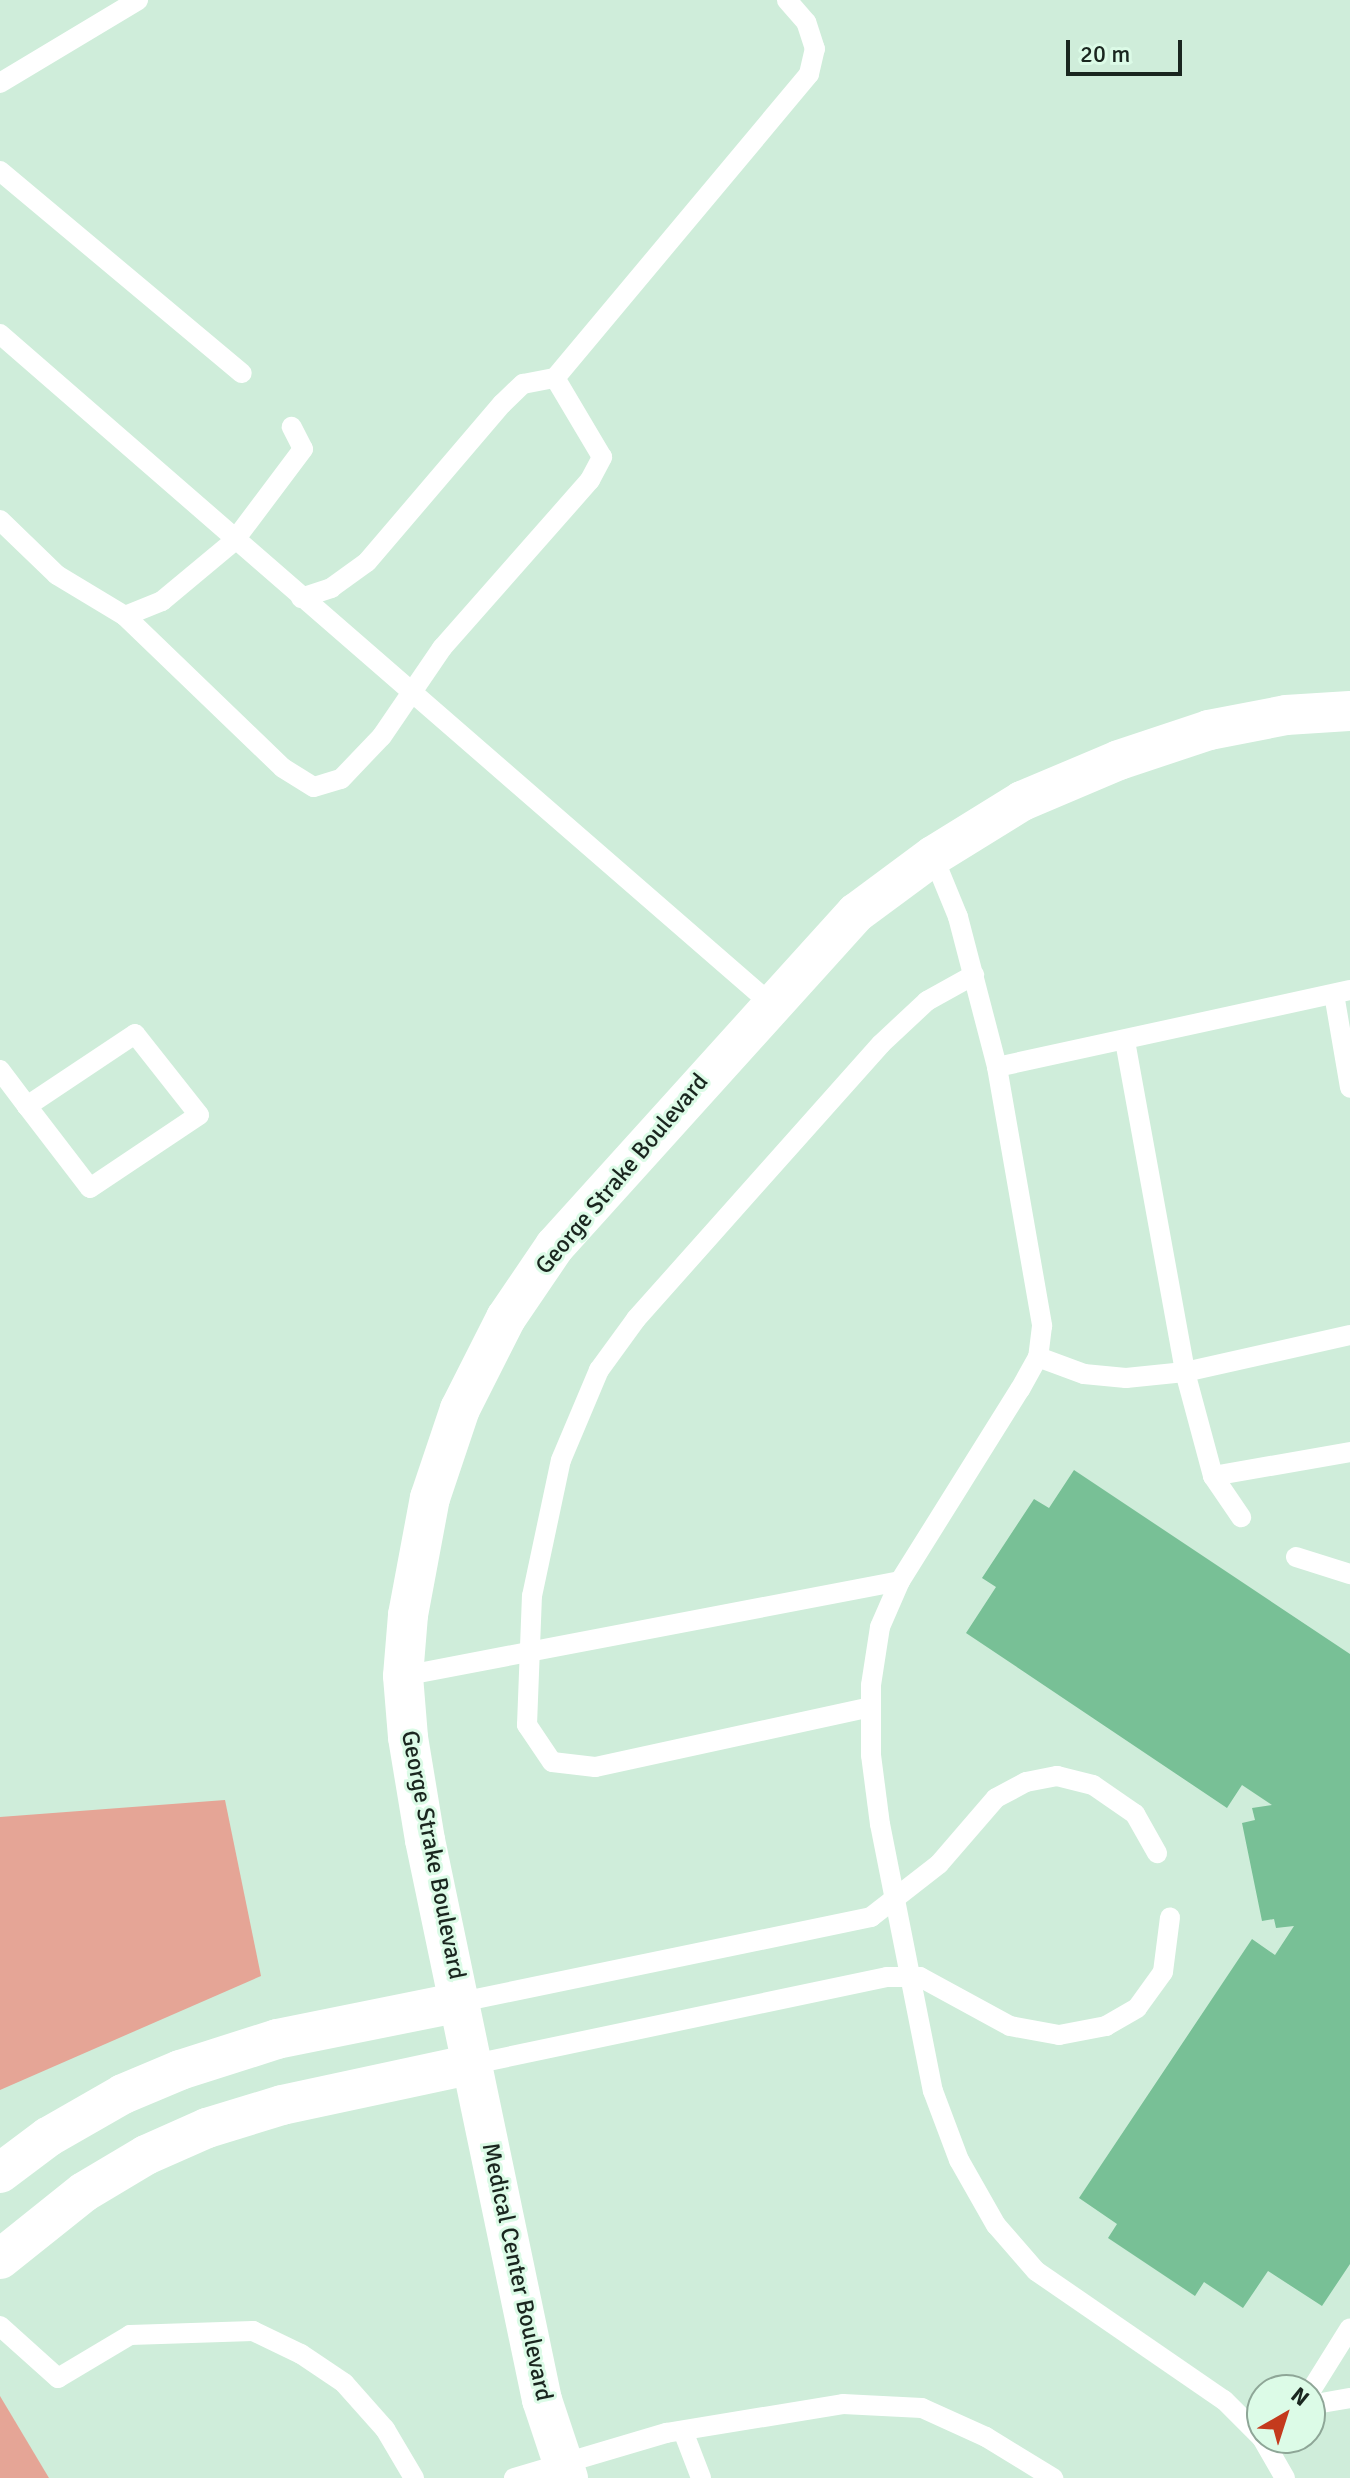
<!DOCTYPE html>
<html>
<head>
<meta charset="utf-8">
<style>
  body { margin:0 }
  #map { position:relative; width:1350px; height:2478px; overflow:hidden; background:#cfedda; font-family:Signika,sans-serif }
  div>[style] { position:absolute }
  .green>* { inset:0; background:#e5a596 }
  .building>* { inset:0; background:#78c096 }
  .service>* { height:20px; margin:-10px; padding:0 10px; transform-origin:10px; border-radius:10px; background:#fff }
  .minor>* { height:40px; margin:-20px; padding:0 20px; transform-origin:20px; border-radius:20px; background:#fff }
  span { translate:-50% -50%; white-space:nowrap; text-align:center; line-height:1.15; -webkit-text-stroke:6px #dcfbe7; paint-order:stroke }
  .street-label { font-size:24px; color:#1a261f }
  .north { position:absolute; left:1246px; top:2374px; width:80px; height:80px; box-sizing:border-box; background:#dcfbe7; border:2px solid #8ea697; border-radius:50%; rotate:39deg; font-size:22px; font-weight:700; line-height:32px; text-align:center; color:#1a261f }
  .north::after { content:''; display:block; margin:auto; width:28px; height:36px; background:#c43a1d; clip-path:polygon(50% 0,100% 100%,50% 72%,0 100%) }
  .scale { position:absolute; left:1066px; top:40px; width:116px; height:36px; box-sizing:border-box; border:4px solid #1a261f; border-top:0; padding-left:10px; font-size:24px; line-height:28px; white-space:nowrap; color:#1a261f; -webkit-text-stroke:6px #dcfbe7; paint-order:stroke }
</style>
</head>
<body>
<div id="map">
  <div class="green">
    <i style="clip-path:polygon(225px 1800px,261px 1976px,0 2090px,0 1817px)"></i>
    <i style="clip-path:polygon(0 2396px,49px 2478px,0 2478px)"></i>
  </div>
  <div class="building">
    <i style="clip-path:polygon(1074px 1470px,1350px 1654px,1350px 2264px,1322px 2306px,1268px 2271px,1243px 2308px,1204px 2282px,1195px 2296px,1108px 2238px,1117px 2224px,1079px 2198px,1252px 1939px,1275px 1955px,1294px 1926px,1276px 1928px,1274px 1919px,1262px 1921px,1242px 1823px,1255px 1820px,1252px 1808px,1272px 1805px,1242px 1785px,1227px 1808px,966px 1633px,996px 1587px,982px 1578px,1034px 1499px,1049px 1508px)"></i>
  </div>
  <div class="service">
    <i style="left:0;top:83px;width:161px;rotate:-31deg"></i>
    <i style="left:0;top:171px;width:315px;rotate:39.9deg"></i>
    <i style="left:0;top:334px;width:1020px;rotate:40.99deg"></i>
    <i style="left:0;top:520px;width:79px;rotate:44deg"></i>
    <i style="left:57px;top:575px;width:79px;rotate:31.1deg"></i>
    <i style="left:125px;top:616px;width:40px;rotate:-22deg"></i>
    <i style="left:162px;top:601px;width:94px;rotate:-39.8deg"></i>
    <i style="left:234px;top:541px;width:115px;rotate:-53.1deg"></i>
    <i style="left:303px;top:449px;width:25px;rotate:-117deg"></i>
    <i style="left:301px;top:598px;width:32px;rotate:-18deg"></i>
    <i style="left:331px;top:588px;width:44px;rotate:-35.8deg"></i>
    <i style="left:367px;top:562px;width:208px;rotate:-49.5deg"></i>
    <i style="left:502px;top:404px;width:29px;rotate:-44deg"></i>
    <i style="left:523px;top:384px;width:33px;rotate:-11deg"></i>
    <i style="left:125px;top:616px;width:219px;rotate:43.9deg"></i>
    <i style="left:283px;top:768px;width:36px;rotate:32deg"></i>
    <i style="left:314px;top:787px;width:28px;rotate:-17deg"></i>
    <i style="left:341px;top:779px;width:59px;rotate:-46.4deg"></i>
    <i style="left:382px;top:736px;width:107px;rotate:-55.7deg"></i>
    <i style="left:442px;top:648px;width:224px;rotate:-48.6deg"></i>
    <i style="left:590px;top:480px;width:26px;rotate:-62deg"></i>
    <i style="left:602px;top:457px;width:92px;rotate:-120.7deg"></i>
    <i style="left:555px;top:378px;width:396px;rotate:-50.1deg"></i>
    <i style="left:809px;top:74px;width:26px;rotate:-77deg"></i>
    <i style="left:815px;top:49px;width:28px;rotate:-108deg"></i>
    <i style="left:806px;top:22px;width:29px;rotate:-131deg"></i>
    <i style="left:933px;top:856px;width:66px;rotate:67.7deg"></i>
    <i style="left:958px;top:917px;width:155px;rotate:75.4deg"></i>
    <i style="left:997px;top:1067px;width:263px;rotate:80.1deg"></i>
    <i style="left:1042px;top:1326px;width:31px;rotate:97deg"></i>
    <i style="left:1038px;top:1357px;width:37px;rotate:119deg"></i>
    <i style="left:1020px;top:1389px;width:226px;rotate:122deg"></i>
    <i style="left:900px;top:1581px;width:50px;rotate:113.5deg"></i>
    <i style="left:880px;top:1627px;width:59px;rotate:98.8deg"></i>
    <i style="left:871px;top:1685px;width:70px;rotate:90deg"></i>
    <i style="left:871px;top:1755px;width:70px;rotate:82.6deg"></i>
    <i style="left:880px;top:1824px;width:272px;rotate:78.8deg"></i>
    <i style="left:933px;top:2091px;width:74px;rotate:69.4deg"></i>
    <i style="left:959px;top:2160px;width:75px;rotate:60.4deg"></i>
    <i style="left:996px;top:2225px;width:61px;rotate:49deg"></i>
    <i style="left:1036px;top:2271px;width:228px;rotate:34.5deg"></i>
    <i style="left:1224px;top:2400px;width:54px;rotate:45deg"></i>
    <i style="left:1334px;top:994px;width:95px;rotate:80.3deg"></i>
    <i style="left:1125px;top:1041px;width:336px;rotate:79.7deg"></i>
    <i style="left:1185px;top:1372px;width:108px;rotate:74.9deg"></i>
    <i style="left:1213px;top:1476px;width:50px;rotate:55.7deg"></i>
    <i style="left:997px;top:1067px;width:361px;rotate:-12.3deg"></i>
    <i style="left:0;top:1070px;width:45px;rotate:53.1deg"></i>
    <i style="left:27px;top:1106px;width:103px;rotate:52.5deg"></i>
    <i style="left:90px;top:1188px;width:131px;rotate:-33.8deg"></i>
    <i style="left:199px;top:1115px;width:103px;rotate:-128.3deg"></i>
    <i style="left:135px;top:1034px;width:130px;rotate:146.3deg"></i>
    <i style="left:1038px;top:1357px;width:49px;rotate:20.3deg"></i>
    <i style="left:1084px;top:1374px;width:42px;rotate:5.4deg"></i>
    <i style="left:1126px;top:1378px;width:59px;rotate:-5.8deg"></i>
    <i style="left:1185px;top:1372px;width:169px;rotate:-12.6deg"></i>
    <i style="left:1213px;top:1476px;width:139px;rotate:-9.9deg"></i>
    <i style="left:1296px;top:1557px;width:57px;rotate:17.5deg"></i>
    <i style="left:403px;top:1676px;width:506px;rotate:-10.82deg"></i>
    <i style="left:871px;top:1707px;width:282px;rotate:167.7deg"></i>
    <i style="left:595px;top:1767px;width:43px;rotate:-173.4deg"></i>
    <i style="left:552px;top:1762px;width:45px;rotate:-124deg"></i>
    <i style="left:527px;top:1725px;width:129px;rotate:-87.8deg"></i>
    <i style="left:532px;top:1596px;width:139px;rotate:-78deg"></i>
    <i style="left:561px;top:1460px;width:98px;rotate:-67.1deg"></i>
    <i style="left:599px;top:1370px;width:63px;rotate:-54deg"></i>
    <i style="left:636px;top:1319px;width:368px;rotate:-48.3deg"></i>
    <i style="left:881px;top:1044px;width:63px;rotate:-43.1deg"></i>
    <i style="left:927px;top:1001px;width:54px;rotate:-29deg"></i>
    <i style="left:461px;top:2002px;width:419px;rotate:-11.7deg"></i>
    <i style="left:871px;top:1917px;width:86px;rotate:-37.9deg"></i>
    <i style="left:939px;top:1864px;width:87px;rotate:-49.2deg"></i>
    <i style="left:996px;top:1798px;width:34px;rotate:-28deg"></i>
    <i style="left:1026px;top:1782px;width:32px;rotate:-11deg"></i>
    <i style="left:1057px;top:1776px;width:37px;rotate:14deg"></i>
    <i style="left:1093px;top:1785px;width:51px;rotate:34.6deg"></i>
    <i style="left:1135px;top:1814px;width:45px;rotate:60.6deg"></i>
    <i style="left:474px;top:2064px;width:422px;rotate:-11.9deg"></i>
    <i style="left:887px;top:1977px;width:33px"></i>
    <i style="left:920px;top:1977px;width:102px;rotate:28.6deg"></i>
    <i style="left:1010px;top:2026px;width:50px;rotate:10.4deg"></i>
    <i style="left:1059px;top:2035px;width:48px;rotate:-10.8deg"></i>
    <i style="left:1106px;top:2026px;width:36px;rotate:-30deg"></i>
    <i style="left:1137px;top:2008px;width:44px;rotate:-54.2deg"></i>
    <i style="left:1163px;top:1972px;width:55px;rotate:-82.7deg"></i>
    <i style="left:0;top:2326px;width:78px;rotate:41.9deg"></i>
    <i style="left:58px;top:2378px;width:84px;rotate:-30.8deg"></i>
    <i style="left:130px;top:2335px;width:123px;rotate:-1.9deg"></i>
    <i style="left:253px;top:2331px;width:53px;rotate:25.6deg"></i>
    <i style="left:301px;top:2354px;width:52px;rotate:34deg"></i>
    <i style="left:344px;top:2383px;width:62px;rotate:48.3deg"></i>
    <i style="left:385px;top:2429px;width:57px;rotate:59.4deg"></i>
    <i style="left:1310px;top:2392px;width:75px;rotate:-58deg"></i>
    <i style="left:1310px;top:2405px;width:41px;rotate:-9.9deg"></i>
    <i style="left:683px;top:2431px;width:50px;rotate:69deg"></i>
    <i style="left:1262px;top:2438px;width:46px;rotate:60.1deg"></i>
    <i style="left:514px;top:2478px;width:159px;rotate:-16.5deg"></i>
    <i style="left:666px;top:2433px;width:179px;rotate:-9.3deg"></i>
    <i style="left:843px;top:2404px;width:79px;rotate:2.9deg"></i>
    <i style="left:922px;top:2408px;width:70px;rotate:24.4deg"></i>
    <i style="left:986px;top:2437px;width:79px;rotate:31.5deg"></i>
  </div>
  <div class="minor">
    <i style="left:0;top:2173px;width:60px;rotate:-36.9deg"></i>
    <i style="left:48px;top:2137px;width:86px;rotate:-29.8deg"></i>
    <i style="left:123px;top:2094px;width:62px;rotate:-22.8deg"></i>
    <i style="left:180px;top:2070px;width:102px;rotate:-17.7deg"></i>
    <i style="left:277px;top:2039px;width:188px;rotate:-11.4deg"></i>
    <i style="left:0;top:2259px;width:107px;rotate:-38.6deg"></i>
    <i style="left:84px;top:2192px;width:72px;rotate:-30.8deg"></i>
    <i style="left:146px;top:2155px;width:67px;rotate:-23.9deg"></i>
    <i style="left:207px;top:2128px;width:78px;rotate:-17deg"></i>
    <i style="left:282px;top:2105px;width:196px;rotate:-12.1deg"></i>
    <i style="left:568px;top:2478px;width:82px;rotate:-108.4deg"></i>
    <i style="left:542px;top:2400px;width:572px;rotate:-101.8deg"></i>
    <i style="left:425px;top:1840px;width:104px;rotate:-99.4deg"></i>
    <i style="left:408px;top:1737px;width:61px;rotate:-94.7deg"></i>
    <i style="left:403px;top:1676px;width:61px;rotate:-85.3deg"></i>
    <i style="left:408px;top:1615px;width:119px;rotate:-79.4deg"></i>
    <i style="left:430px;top:1498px;width:94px;rotate:-71.4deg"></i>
    <i style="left:460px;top:1409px;width:102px;rotate:-63.2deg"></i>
    <i style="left:506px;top:1318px;width:87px;rotate:-55.8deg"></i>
    <i style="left:555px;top:1246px;width:449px;rotate:-47.9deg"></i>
    <i style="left:856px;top:913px;width:96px;rotate:-36.5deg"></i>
    <i style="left:933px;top:856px;width:105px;rotate:-31.7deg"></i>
    <i style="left:1022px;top:801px;width:105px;rotate:-22.9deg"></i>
    <i style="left:1119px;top:760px;width:95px;rotate:-18.4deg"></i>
    <i style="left:1209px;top:730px;width:78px;rotate:-11deg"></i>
    <i style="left:1286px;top:715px;width:64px;rotate:-3.6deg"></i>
  </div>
  <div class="street-label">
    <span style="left:622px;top:1174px;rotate:-50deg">George Strake Boulevard</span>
    <span style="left:433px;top:1855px;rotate:79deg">George Strake Boulevard</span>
    <span style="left:517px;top:2272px;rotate:78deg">Medical Center Boulevard</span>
  </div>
  <div class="north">N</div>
  <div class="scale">20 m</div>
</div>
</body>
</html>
